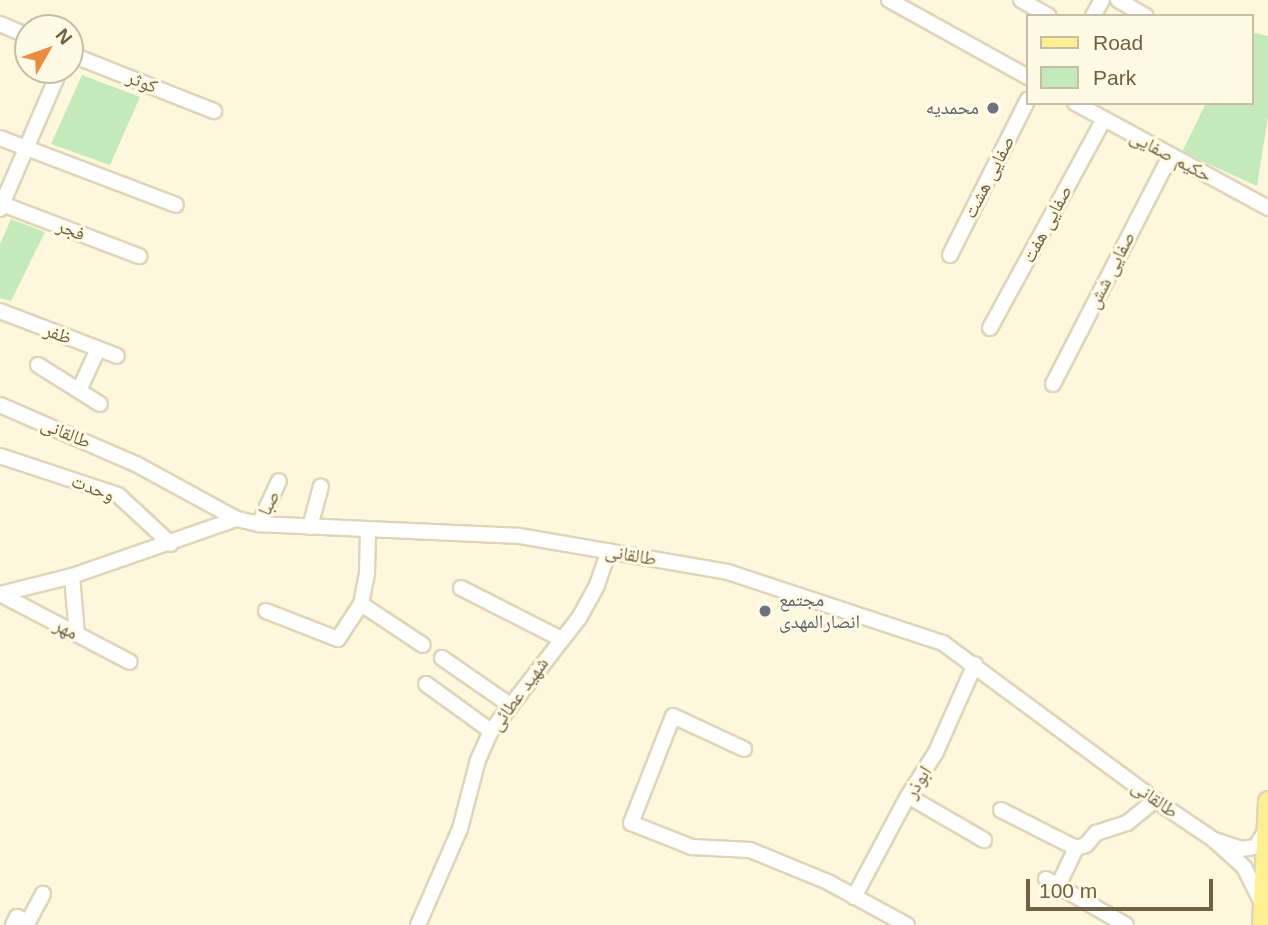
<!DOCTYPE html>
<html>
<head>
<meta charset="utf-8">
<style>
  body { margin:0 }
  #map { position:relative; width:1268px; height:925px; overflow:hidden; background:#fdf8dd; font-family:Helvetica,"Noto Naskh Arabic",sans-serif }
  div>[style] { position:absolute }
  .green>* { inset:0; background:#c4eabc }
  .roads { filter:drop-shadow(2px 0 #e0d5b9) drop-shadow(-2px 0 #e0d5b9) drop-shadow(0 2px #e0d5b9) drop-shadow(0 -2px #e0d5b9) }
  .minor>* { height:14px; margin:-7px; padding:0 7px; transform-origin:7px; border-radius:7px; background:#fff }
  .major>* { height:18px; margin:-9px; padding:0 9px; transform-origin:9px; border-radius:9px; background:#feef92 }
  .dots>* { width:19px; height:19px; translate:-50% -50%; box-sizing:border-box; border:4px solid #fffae4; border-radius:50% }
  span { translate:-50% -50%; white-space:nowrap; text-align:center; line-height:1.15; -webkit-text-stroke:6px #fffae4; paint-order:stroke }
  .street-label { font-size:19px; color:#726045 }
  .worship-label { font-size:19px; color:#5b616d }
  .right { translate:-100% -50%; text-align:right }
  .left { translate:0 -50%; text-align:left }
  .legend { position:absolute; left:1026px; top:14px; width:228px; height:91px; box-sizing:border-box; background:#fffae4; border:2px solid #c7bca4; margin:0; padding:9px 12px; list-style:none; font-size:21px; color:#726045 }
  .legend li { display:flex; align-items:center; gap:14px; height:35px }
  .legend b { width:35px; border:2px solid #c7bca4 }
  .north { position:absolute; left:14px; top:14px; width:70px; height:70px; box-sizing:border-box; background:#fffae4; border:2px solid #c7bca4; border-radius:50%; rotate:50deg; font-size:19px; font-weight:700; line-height:28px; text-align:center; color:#726045 }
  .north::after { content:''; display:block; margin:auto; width:24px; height:32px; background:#ec8c3d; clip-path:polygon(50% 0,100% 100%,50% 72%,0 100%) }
  .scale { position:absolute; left:1026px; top:879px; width:187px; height:32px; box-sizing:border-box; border:4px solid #726045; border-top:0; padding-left:9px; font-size:21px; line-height:24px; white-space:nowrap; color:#726045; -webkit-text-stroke:5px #fffae4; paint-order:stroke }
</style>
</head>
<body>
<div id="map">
  <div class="green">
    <i style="clip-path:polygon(1252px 32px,1268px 36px,1268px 117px,1257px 186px,1182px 152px,1206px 103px,1252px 103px)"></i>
    <i style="clip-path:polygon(82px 75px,140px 97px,110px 165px,51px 144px)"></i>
    <i style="clip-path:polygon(11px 219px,45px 232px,11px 301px,0 298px,0 244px)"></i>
  </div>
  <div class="roads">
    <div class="minor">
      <i style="left:889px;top:0;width:159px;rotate:29deg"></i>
      <i style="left:1021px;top:0;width:32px;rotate:30deg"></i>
      <i style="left:1118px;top:0;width:32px;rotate:30deg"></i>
      <i style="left:1093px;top:16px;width:18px;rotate:-61deg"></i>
      <i style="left:0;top:24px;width:30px;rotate:23deg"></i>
      <i style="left:70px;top:54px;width:155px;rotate:21.6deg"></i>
      <i style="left:1075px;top:103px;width:220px;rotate:28.5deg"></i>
      <i style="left:0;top:138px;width:188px;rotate:20.8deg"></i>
      <i style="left:2px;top:204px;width:147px;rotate:20.8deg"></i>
      <i style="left:0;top:209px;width:151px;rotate:-66.7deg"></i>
      <i style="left:950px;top:255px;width:174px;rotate:-63.4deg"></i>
      <i style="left:0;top:311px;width:125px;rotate:21deg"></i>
      <i style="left:990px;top:328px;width:238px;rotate:-61.4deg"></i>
      <i style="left:38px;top:365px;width:73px;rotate:32.2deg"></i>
      <i style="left:1053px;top:384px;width:256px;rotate:-62.8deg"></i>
      <i style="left:80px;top:388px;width:43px;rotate:-65.2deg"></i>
      <i style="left:0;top:405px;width:148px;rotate:23.5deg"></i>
      <i style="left:136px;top:464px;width:115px;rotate:28.6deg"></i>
      <i style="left:237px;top:519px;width:23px;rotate:13deg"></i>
      <i style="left:259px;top:524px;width:261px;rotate:2.6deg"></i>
      <i style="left:520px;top:536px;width:211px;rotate:9.8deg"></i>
      <i style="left:728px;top:572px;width:226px;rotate:18.3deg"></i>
      <i style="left:943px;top:643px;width:264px;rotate:36.5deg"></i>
      <i style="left:1155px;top:800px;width:71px;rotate:34.1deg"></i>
      <i style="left:0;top:456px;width:124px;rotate:18.3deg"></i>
      <i style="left:118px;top:495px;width:72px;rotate:42.8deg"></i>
      <i style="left:259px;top:524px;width:47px;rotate:-65.1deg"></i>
      <i style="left:310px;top:527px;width:42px;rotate:-75deg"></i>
      <i style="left:72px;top:576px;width:58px;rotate:85.1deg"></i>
      <i style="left:461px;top:588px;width:112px;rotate:27deg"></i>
      <i style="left:0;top:594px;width:74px;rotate:-14deg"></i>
      <i style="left:72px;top:576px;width:175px;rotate:-19.1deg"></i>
      <i style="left:2px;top:595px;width:144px;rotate:27.6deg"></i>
      <i style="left:361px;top:604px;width:74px;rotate:33.5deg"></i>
      <i style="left:266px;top:611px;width:77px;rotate:21.3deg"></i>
      <i style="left:338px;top:639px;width:42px;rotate:-56.7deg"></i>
      <i style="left:361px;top:604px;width:31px;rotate:-79deg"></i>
      <i style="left:367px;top:574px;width:44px;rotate:-88.7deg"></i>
      <i style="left:442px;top:658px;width:83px;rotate:34.7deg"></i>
      <i style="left:426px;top:684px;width:80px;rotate:35.9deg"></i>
      <i style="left:744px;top:749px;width:78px;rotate:-155.1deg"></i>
      <i style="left:673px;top:716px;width:115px;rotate:111.4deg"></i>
      <i style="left:631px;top:823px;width:66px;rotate:21.5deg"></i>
      <i style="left:692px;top:847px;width:58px;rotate:3deg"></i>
      <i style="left:750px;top:850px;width:84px;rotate:22.3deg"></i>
      <i style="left:828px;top:882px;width:90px;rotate:28.6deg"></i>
      <i style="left:908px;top:796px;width:88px;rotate:30.1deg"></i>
      <i style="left:1001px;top:810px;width:84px;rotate:26.9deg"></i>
      <i style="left:1076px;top:848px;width:10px;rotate:-17deg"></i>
      <i style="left:1086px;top:845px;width:16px;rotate:-50deg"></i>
      <i style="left:1096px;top:833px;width:33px;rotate:-18deg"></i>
      <i style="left:1127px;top:823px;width:36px;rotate:-39deg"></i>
      <i style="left:1046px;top:879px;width:92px;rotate:29.9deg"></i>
      <i style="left:1058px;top:886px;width:42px;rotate:-64.7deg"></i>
      <i style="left:854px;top:897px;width:115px;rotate:-61.9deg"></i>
      <i style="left:908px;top:796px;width:52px;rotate:-57.5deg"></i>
      <i style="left:936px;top:752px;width:96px;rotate:-66.1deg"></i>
      <i style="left:1263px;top:905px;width:42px;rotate:-116.6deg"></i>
      <i style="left:1244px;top:867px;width:40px;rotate:-138deg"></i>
      <i style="left:1214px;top:840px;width:28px;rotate:18deg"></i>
      <i style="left:1241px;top:849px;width:15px;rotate:-8deg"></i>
      <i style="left:1256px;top:847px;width:20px;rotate:-60deg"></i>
      <i style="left:13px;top:925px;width:9px;rotate:-63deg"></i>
      <i style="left:17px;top:917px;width:12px;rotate:24deg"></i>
      <i style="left:28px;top:922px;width:32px;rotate:-62deg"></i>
      <i style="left:418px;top:925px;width:105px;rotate:-66.4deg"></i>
      <i style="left:460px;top:829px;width:71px;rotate:-75.4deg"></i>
      <i style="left:478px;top:760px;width:32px;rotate:-66deg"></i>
      <i style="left:491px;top:731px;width:143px;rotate:-52.1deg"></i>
      <i style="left:579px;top:618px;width:38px;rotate:-61deg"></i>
      <i style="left:597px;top:585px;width:36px;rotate:-71deg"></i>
    </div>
    <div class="major">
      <i style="left:1262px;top:925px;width:124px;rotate:-87.2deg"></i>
    </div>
  </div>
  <div class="dots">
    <i style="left:993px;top:108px;background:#6b7280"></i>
    <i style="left:765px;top:611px;background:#6b7280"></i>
  </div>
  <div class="street-label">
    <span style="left:142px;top:82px;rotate:21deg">کوثر</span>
    <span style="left:1171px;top:156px;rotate:28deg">حکیم صفایی</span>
    <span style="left:989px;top:177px;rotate:-63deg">صفایی هشت</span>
    <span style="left:1047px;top:224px;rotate:-62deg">صفایی هفت</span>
    <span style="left:71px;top:230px;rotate:21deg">فجر</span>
    <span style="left:1111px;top:270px;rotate:-63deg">صفایی شش</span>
    <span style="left:58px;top:334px;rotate:21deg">ظفر</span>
    <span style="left:66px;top:433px;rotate:23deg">طالقانی</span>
    <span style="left:93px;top:488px;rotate:21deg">وحدت</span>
    <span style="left:269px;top:503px;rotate:-64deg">صبا</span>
    <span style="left:631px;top:555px;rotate:10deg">طالقانی</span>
    <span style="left:66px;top:629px;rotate:28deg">مهر</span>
    <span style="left:519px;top:694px;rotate:-54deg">شهید عطائی</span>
    <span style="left:918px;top:782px;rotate:-58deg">ابوذر</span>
    <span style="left:1155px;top:799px;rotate:35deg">طالقانی</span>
  </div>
  <div class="worship-label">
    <span class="right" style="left:979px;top:108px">محمدیه</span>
    <span class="left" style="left:779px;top:611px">مجتمع<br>انصارالمهدی</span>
  </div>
  <ul class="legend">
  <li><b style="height:9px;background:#feef92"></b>Road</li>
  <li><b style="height:19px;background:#c4eabc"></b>Park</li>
  </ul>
  <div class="north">N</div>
  <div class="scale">100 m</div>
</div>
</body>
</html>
